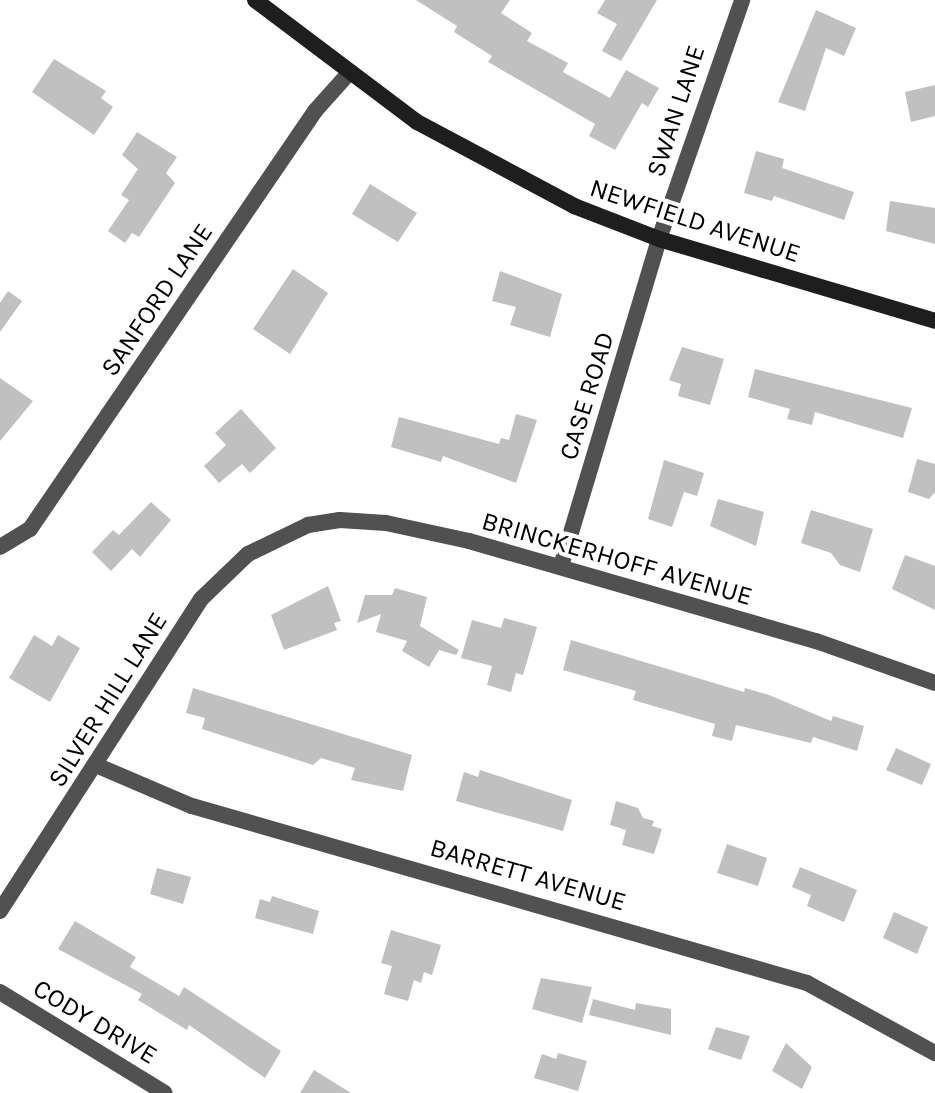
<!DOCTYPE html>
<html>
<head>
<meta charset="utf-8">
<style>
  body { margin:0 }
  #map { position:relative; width:935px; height:1093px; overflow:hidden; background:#fff; font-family:Karla,sans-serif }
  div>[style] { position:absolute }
  .building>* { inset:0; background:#c0c0c0 }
  .minor>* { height:16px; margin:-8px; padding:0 8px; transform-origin:8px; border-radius:8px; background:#515151 }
  .secondary>* { height:16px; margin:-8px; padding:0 8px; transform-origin:8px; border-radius:8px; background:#1e1e1e }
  span { translate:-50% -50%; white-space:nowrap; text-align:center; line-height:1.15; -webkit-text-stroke:8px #fff; paint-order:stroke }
  .street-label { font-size:26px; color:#000 }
</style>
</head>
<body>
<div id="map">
  <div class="building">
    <i style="clip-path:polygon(416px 0,510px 0,501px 13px,532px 33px,527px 41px,568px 63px,563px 72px,610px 98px,626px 70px,659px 88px,648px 107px,642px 103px,615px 150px,589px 136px,595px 124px,488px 62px,492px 56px,454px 32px,457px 26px)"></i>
    <i style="clip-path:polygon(605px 0,657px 0,621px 61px,602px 51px,617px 24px,597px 13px)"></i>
    <i style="clip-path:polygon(816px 10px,856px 28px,844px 56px,826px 48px,805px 111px,778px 102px)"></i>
    <i style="clip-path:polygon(54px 59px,106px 91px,101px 98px,113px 107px,94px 135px,32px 92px)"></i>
    <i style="clip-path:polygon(935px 85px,935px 116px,911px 122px,905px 92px)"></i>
    <i style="clip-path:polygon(137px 132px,177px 157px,166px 173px,175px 183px,139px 237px,132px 233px,125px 243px,108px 231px,129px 200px,121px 195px,138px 169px,122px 155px)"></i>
    <i style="clip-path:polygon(756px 151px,784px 159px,782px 168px,854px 192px,844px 220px,774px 196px,772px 201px,744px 193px)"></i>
    <i style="clip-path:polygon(370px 184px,417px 213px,398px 242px,352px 214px)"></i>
    <i style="clip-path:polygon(890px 201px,935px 208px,935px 244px,886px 231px)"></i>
    <i style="clip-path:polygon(293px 269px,328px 293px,290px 354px,253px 329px)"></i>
    <i style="clip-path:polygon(500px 271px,562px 294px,550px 337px,510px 325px,516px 307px,492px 301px)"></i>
    <i style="clip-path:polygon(8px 291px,22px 301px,0 332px,0 303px)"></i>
    <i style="clip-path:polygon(682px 347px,724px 359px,710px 405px,678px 396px,681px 384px,669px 380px)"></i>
    <i style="clip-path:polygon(755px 369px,912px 408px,903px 438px,815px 412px,812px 425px,787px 419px,790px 409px,748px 397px)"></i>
    <i style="clip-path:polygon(0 378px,33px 401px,0 441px)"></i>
    <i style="clip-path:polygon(241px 409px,276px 448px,250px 473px,242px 464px,219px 483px,204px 466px,226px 445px,215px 433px)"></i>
    <i style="clip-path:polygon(516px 414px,537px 420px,516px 483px,443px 456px,441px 462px,391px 447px,399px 417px,499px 444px,501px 438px,509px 440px)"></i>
    <i style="clip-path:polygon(917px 459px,935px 464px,935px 492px,929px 499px,908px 492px)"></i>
    <i style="clip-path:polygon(664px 460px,704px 473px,697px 496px,684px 492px,672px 527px,648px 519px)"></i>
    <i style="clip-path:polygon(718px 499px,764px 512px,756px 546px,710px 526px)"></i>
    <i style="clip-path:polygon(151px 502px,171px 520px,140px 557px,132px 549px,111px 571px,92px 552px,113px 530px,119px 535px)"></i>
    <i style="clip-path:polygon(811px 510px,873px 529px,860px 572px,840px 565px,831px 553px,801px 543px)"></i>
    <i style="clip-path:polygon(905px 555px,935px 566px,935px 610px,892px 589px)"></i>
    <i style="clip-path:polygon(328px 586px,341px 621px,334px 623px,337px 630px,284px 650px,271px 615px)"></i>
    <i style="clip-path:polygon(395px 588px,427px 597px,420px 626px,459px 650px,456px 655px,439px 650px,429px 667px,402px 651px,407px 641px,376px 632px,381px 614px,357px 623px,365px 595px,392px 595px)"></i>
    <i style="clip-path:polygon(504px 618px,537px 627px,523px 675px,516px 673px,511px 692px,487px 685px,492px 666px,461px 658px,472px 620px,501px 628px)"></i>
    <i style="clip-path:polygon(34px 635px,52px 646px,58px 635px,80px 648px,50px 702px,9px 678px)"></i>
    <i style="clip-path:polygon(571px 640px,744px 692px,745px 688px,769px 695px,831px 721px,833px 716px,864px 726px,857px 751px,813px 737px,811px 743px,736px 725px,732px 741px,712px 736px,715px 724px,633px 700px,636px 691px,563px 670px)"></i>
    <i style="clip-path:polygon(193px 688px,412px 755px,403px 791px,351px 780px,355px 768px,321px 758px,313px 765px,202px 729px,205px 718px,186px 713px)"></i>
    <i style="clip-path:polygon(896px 748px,931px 764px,922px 785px,886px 770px)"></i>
    <i style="clip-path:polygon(480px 770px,572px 800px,563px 831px,456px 801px,464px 772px,478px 777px)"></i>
    <i style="clip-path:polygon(616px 801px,638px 808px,643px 818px,654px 821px,652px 826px,662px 829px,654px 854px,622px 845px,626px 830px,610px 825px)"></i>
    <i style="clip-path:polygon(727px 844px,767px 858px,758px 886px,717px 873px)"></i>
    <i style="clip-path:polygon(800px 867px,857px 890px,844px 922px,807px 906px,811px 895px,792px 887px)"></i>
    <i style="clip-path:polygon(157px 868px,191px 877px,183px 904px,150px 894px)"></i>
    <i style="clip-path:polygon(272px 896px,319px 911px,313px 934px,255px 918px,260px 899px,270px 902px)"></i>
    <i style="clip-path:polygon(894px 912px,928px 927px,917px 954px,883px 938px)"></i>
    <i style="clip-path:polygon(75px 921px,136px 957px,130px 967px,179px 996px,184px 987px,281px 1051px,265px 1078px,189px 1025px,187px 1030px,138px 1000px,142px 994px,58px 949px)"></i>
    <i style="clip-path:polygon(391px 930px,441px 945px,432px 975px,424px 972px,421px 983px,414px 980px,408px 1001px,384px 994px,392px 966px,381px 963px)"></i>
    <i style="clip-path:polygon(541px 978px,592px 987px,582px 1023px,532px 1009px)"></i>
    <i style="clip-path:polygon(593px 999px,635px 1010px,636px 1003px,671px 1009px,671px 1035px,589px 1015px)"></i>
    <i style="clip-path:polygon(716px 1027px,750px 1036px,741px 1060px,708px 1049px)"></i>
    <i style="clip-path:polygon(786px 1043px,812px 1067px,802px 1089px,772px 1071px)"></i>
    <i style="clip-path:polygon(558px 1053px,587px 1061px,578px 1091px,534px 1078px,542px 1054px,556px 1059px)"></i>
    <i style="clip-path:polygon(314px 1070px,351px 1093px,300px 1093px)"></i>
  </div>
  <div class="minor">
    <i style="left:0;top:547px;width:35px;rotate:-31deg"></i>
    <i style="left:30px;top:529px;width:506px;rotate:-55.71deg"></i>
    <i style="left:315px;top:111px;width:51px;rotate:-48.2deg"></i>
    <i style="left:561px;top:566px;width:341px;rotate:-73.3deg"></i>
    <i style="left:659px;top:239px;width:253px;rotate:-70.8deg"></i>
    <i style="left:98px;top:766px;width:102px;rotate:23.1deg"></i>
    <i style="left:192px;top:806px;width:640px;rotate:16.06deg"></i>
    <i style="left:807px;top:983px;width:146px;rotate:28.7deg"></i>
    <i style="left:0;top:911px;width:371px;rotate:-57.2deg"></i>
    <i style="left:201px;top:599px;width:65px;rotate:-43.8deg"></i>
    <i style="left:248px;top:554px;width:67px;rotate:-25.8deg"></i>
    <i style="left:308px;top:525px;width:32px;rotate:-9deg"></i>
    <i style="left:340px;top:520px;width:46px;rotate:3.7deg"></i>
    <i style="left:386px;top:523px;width:85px;rotate:12.2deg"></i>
    <i style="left:469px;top:541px;width:361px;rotate:16.1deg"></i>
    <i style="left:816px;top:641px;width:126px;rotate:19.4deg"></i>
    <i style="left:0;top:992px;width:193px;rotate:31.5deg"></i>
  </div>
  <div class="secondary">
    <i style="left:255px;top:0;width:203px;rotate:37deg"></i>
    <i style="left:417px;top:122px;width:178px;rotate:28.1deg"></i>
    <i style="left:574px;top:206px;width:91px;rotate:21.2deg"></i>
    <i style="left:659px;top:239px;width:288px;rotate:16.5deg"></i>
  </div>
  <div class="street-label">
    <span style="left:676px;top:111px;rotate:-72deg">SWAN LANE</span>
    <span style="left:695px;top:221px;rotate:18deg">NEWFIELD AVENUE</span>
    <span style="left:157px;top:300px;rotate:-56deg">SANFORD LANE</span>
    <span style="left:587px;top:396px;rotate:-73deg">CASE ROAD</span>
    <span style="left:617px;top:559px;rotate:16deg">BRINCKERHOFF AVENUE</span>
    <span style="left:108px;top:700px;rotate:-58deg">SILVER HILL LANE</span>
    <span style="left:528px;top:875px;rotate:16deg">BARRETT AVENUE</span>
    <span style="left:95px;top:1022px;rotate:31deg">CODY DRIVE</span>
  </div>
</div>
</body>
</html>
